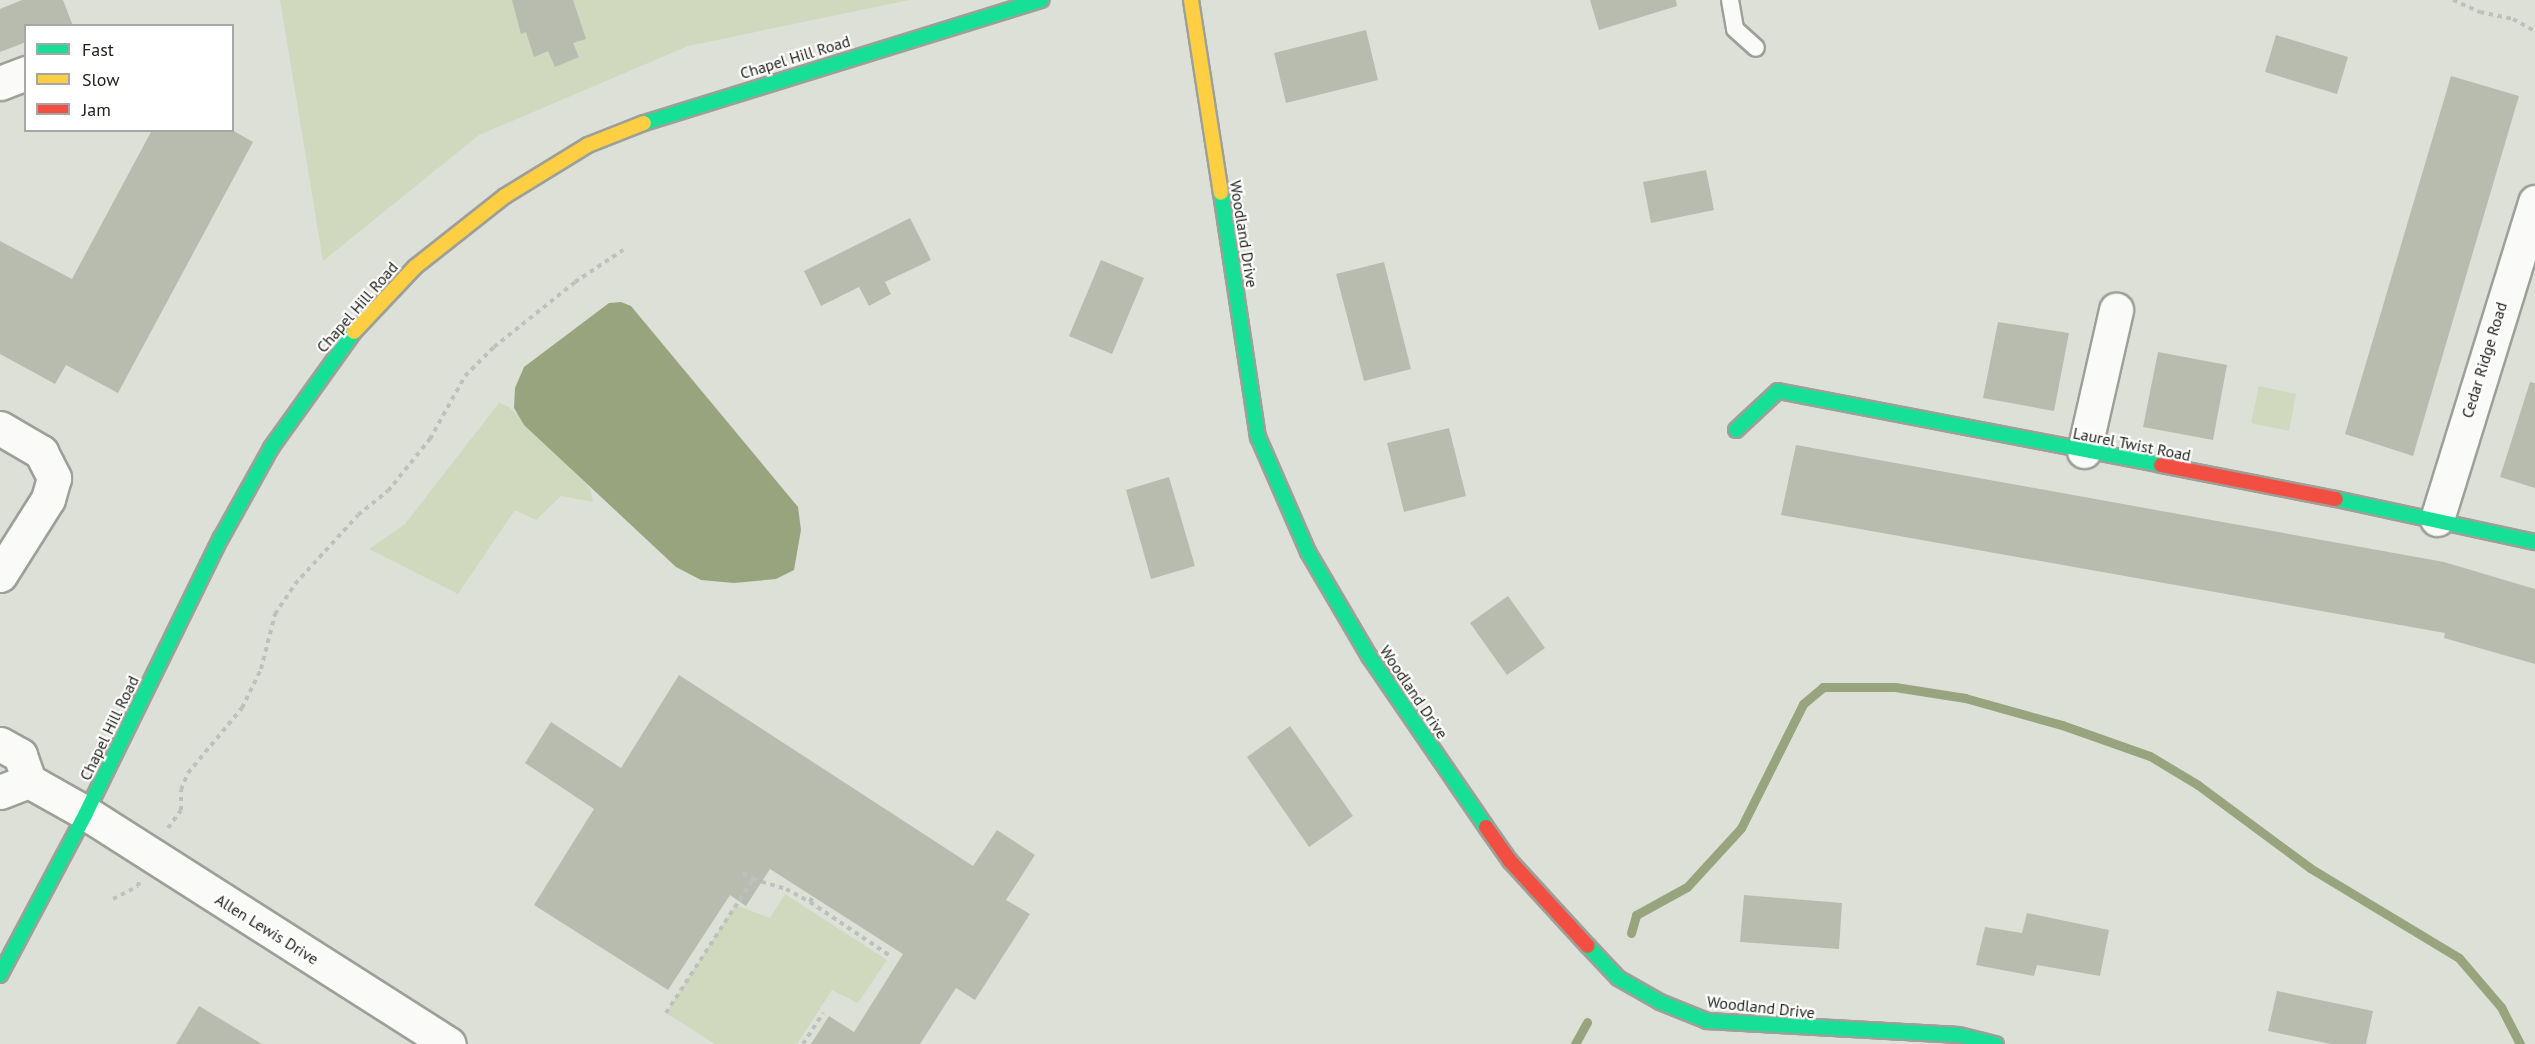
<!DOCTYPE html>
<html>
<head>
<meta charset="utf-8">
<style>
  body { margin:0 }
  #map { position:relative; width:2535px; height:1044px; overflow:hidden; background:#dde0d7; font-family:"PT Sans",sans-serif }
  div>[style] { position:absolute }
  .green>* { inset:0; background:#d0d8bd }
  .water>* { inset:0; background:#98a47e }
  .stream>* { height:9px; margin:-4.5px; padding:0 4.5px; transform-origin:4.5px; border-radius:4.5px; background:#98a47e }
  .building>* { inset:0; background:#b8bcaf }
  .path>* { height:4px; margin-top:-2px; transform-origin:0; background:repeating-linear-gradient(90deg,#bfc0be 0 4.5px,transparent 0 9px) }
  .roads { filter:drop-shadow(2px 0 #9da099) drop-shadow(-2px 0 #9da099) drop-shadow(0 2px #9da099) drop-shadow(0 -2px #9da099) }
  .lane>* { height:16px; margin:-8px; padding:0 8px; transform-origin:8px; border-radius:8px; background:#fafaf9 }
  .street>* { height:33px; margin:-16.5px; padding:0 16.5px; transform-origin:16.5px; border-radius:16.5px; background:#fafaf9 }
  .fast>* { height:14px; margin:-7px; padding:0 7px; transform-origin:7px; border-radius:7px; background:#16e098 }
  .slow>* { height:14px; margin:-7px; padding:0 7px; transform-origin:7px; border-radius:7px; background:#ffcf43 }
  .jam>* { height:14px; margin:-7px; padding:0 7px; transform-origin:7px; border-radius:7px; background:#f24e42 }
  span { translate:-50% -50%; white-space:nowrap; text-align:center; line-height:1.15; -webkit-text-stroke:4.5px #fff; paint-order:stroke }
  .street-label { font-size:16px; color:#20221c }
  .legend { position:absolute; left:24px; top:24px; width:210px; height:108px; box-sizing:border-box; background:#fff; border:2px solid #a6a7a4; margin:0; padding:8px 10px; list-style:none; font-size:18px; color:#20221c }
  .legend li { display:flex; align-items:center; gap:12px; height:30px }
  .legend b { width:30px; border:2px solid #a6a7a4 }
</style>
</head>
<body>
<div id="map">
  <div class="green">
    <i style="clip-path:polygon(280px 0,909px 0,688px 46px,479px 135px,323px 261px)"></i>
    <i style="clip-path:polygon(2259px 386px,2296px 394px,2289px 431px,2251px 423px)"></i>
    <i style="clip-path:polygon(499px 403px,509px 407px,590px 488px,593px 502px,561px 496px,536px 520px,515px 510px,458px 594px,369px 549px,405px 524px)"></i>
    <i style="clip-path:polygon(785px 894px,887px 960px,858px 1003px,832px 990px,797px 1044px,715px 1044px,666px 1013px,735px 905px,770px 918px)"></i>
  </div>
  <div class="water">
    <i style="clip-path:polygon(621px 302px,631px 306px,798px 507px,801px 530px,794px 570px,776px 579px,734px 583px,701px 580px,676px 567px,524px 425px,514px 408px,515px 388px,524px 367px,609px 303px)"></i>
  </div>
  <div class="stream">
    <i style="left:1631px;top:933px;width:19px;rotate:-74deg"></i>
    <i style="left:1636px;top:915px;width:58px;rotate:-28.8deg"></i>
    <i style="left:1687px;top:887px;width:80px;rotate:-47.5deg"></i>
    <i style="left:1741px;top:828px;width:139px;rotate:-63.4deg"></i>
    <i style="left:1803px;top:704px;width:26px;rotate:-40deg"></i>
    <i style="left:1823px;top:687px;width:72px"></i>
    <i style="left:1895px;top:687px;width:71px;rotate:8.9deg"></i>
    <i style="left:1965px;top:698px;width:101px;rotate:15.6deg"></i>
    <i style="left:2062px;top:725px;width:93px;rotate:19.4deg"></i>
    <i style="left:2150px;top:756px;width:56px;rotate:31.1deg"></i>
    <i style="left:2198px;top:785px;width:139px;rotate:36.5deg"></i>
    <i style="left:2310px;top:868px;width:174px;rotate:31.1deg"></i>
    <i style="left:2459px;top:958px;width:65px;rotate:49.4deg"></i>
    <i style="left:2501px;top:1007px;width:42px;rotate:62.8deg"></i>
    <i style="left:1575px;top:1044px;width:25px;rotate:-61deg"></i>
  </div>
  <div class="building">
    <i style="clip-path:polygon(22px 0,63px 0,73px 26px,26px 26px,26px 42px,0 52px,0 9px)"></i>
    <i style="clip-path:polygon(512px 0,573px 0,586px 39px,573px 43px,579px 57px,555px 67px,548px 51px,534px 57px,526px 32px,521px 34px)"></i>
    <i style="clip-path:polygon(1590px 0,1676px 0,1677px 6px,1599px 30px)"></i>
    <i style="clip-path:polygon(1366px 30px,1378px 80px,1286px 103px,1274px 53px)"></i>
    <i style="clip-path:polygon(2276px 35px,2348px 57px,2337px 94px,2265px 72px)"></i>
    <i style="clip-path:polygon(2451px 76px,2519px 96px,2413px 456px,2345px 434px)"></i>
    <i style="clip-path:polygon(152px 130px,232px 130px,253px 142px,118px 393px,66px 365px,55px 384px,0 354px,0 241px,72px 279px)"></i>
    <i style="clip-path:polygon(1706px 170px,1714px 210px,1651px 223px,1643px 182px)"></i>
    <i style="clip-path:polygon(910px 218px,931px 260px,885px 282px,891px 294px,869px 306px,859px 287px,821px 306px,804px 271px)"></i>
    <i style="clip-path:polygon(1101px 260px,1144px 278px,1112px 354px,1069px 336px)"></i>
    <i style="clip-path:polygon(1384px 262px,1411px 369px,1364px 381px,1336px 274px)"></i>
    <i style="clip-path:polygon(1998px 322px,2069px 333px,2054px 411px,1983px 398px)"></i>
    <i style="clip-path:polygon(2158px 352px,2227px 365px,2213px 440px,2143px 427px)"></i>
    <i style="clip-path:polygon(2530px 382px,2535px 383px,2535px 488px,2500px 477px)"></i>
    <i style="clip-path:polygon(1449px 428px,1466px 496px,1404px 512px,1387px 443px)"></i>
    <i style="clip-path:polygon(1796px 445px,2444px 562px,2535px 589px,2535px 664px,2444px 638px,2445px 633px,1781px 515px)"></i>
    <i style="clip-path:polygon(1169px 477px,1195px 566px,1151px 579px,1126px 490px)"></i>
    <i style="clip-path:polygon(1508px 596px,1545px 648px,1507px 675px,1470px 623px)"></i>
    <i style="clip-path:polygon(679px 675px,973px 866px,997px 830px,1035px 855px,1006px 900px,1030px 914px,975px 1000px,956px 988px,920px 1044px,811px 1044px,829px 1016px,854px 1032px,903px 954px,770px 869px,746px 906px,730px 895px,668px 990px,534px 905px,594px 809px,525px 763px,551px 722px,621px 768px)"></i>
    <i style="clip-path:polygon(1290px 726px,1353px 816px,1309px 847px,1247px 757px)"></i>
    <i style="clip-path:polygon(1744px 895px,1842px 903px,1839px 949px,1740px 942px)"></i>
    <i style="clip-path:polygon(2027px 913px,2109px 930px,2100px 976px,2037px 965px,2034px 976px,1976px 965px,1985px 927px,2022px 933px)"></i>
    <i style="clip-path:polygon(2277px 991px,2373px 1011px,2366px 1044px,2331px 1044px,2268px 1031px)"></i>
    <i style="clip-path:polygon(199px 1006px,262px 1044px,176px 1044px)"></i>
  </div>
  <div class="path">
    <i style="left:2453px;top:0;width:30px;rotate:24deg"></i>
    <i style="left:2480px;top:12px;width:34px;rotate:12deg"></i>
    <i style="left:2513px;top:19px;width:25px;rotate:29deg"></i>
    <i style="left:168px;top:828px;width:22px;rotate:-54deg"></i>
    <i style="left:181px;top:810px;width:20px;rotate:-90deg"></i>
    <i style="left:181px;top:790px;width:18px;rotate:-68deg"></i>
    <i style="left:188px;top:773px;width:85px;rotate:-50.3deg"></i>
    <i style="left:242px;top:708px;width:43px;rotate:-64deg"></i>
    <i style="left:261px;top:669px;width:57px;rotate:-75.7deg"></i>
    <i style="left:275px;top:614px;width:36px;rotate:-56deg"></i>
    <i style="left:295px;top:584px;width:93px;rotate:-47.6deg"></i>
    <i style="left:358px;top:515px;width:38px;rotate:-39deg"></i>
    <i style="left:388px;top:491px;width:67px;rotate:-51.1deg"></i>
    <i style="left:430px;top:439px;width:72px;rotate:-60.9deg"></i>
    <i style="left:465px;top:376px;width:41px;rotate:-45deg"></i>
    <i style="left:494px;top:347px;width:104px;rotate:-38.7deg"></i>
    <i style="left:575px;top:282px;width:58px;rotate:-33.7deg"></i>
    <i style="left:743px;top:873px;width:12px;rotate:31deg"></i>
    <i style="left:113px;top:899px;width:28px;rotate:-27deg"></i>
    <i style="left:138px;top:886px;width:4px;rotate:-76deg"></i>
    <i style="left:810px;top:902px;width:95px;rotate:33.9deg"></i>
    <i style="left:666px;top:1013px;width:160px;rotate:-57deg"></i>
    <i style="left:753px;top:879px;width:34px;rotate:17deg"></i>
    <i style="left:786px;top:889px;width:27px;rotate:28deg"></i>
    <i style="left:810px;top:902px;width:7px;rotate:-63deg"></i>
    <i style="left:803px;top:1044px;width:37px;rotate:-57deg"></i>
  </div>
  <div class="roads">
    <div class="lane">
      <i style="left:1730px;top:0;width:29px;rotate:80deg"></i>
      <i style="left:1735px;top:29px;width:28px;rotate:42deg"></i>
    </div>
    <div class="street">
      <i style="left:0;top:83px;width:28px;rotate:-21deg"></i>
      <i style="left:0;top:428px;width:48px;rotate:30.3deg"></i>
      <i style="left:41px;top:452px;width:29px;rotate:63deg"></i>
      <i style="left:54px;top:478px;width:22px;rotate:106deg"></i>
      <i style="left:48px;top:499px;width:90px;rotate:122.3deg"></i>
      <i style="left:2084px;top:451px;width:145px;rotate:-77.2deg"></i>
      <i style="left:2437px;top:519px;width:332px;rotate:-72.8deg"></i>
      <i style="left:0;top:744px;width:23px;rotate:29deg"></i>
      <i style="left:20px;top:755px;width:28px;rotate:71deg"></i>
      <i style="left:29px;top:781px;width:65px;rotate:29.3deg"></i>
      <i style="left:86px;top:813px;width:430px;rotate:32.5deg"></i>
      <i style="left:0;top:792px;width:31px;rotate:-21deg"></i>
    </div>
    <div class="fast">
      <i style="left:644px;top:123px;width:416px;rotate:-17.2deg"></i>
      <i style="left:1221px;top:193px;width:247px;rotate:81.4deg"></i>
      <i style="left:1258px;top:437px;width:125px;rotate:66.5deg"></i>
      <i style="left:1308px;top:552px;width:121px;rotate:59.6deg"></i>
      <i style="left:1369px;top:656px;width:207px;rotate:55.6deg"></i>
      <i style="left:1736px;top:430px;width:57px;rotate:-42.9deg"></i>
      <i style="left:1778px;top:391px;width:390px;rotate:10.9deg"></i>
      <i style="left:2336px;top:499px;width:204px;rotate:12.2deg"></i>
      <i style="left:1588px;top:946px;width:44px;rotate:46.8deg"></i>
      <i style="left:1618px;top:978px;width:48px;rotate:29.7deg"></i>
      <i style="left:1660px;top:1002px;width:51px;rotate:22deg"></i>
      <i style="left:1707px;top:1021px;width:252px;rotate:3.2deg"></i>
      <i style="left:1959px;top:1035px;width:38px;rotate:14deg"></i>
      <i style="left:0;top:975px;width:183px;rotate:-62deg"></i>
      <i style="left:86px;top:813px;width:306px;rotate:-63.9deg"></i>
      <i style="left:221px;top:538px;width:103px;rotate:-60.9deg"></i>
      <i style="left:271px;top:448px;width:143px;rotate:-54.4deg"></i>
    </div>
    <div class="slow">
      <i style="left:1191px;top:0;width:195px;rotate:81.2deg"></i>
      <i style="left:354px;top:332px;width:89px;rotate:-46.8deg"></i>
      <i style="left:415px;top:267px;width:115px;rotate:-38.3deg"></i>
      <i style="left:505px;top:196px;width:97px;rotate:-31.6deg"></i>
      <i style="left:588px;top:145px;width:60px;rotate:-21.4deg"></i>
    </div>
    <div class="jam">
      <i style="left:2161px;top:465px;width:178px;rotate:11deg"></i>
      <i style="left:1486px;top:827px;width:42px;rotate:54.8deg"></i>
      <i style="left:1510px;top:861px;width:115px;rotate:47.5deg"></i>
    </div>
  </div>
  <div class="street-label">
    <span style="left:795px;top:57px;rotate:-17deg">Chapel Hill Road</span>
    <span style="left:1244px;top:234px;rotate:81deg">Woodland Drive</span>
    <span style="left:357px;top:307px;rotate:-49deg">Chapel Hill Road</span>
    <span style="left:2484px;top:360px;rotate:-73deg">Cedar Ridge Road</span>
    <span style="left:2132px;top:444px;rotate:11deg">Laurel Twist Road</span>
    <span style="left:1414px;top:692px;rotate:56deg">Woodland Drive</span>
    <span style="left:109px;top:728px;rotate:-64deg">Chapel Hill Road</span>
    <span style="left:267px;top:929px;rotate:32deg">Allen Lewis Drive</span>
    <span style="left:1761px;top:1007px;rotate:6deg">Woodland Drive</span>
  </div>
  <ul class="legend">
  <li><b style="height:8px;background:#16e098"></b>Fast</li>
  <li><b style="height:8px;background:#ffcf43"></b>Slow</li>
  <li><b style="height:8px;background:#f24e42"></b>Jam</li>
  </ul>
</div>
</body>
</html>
